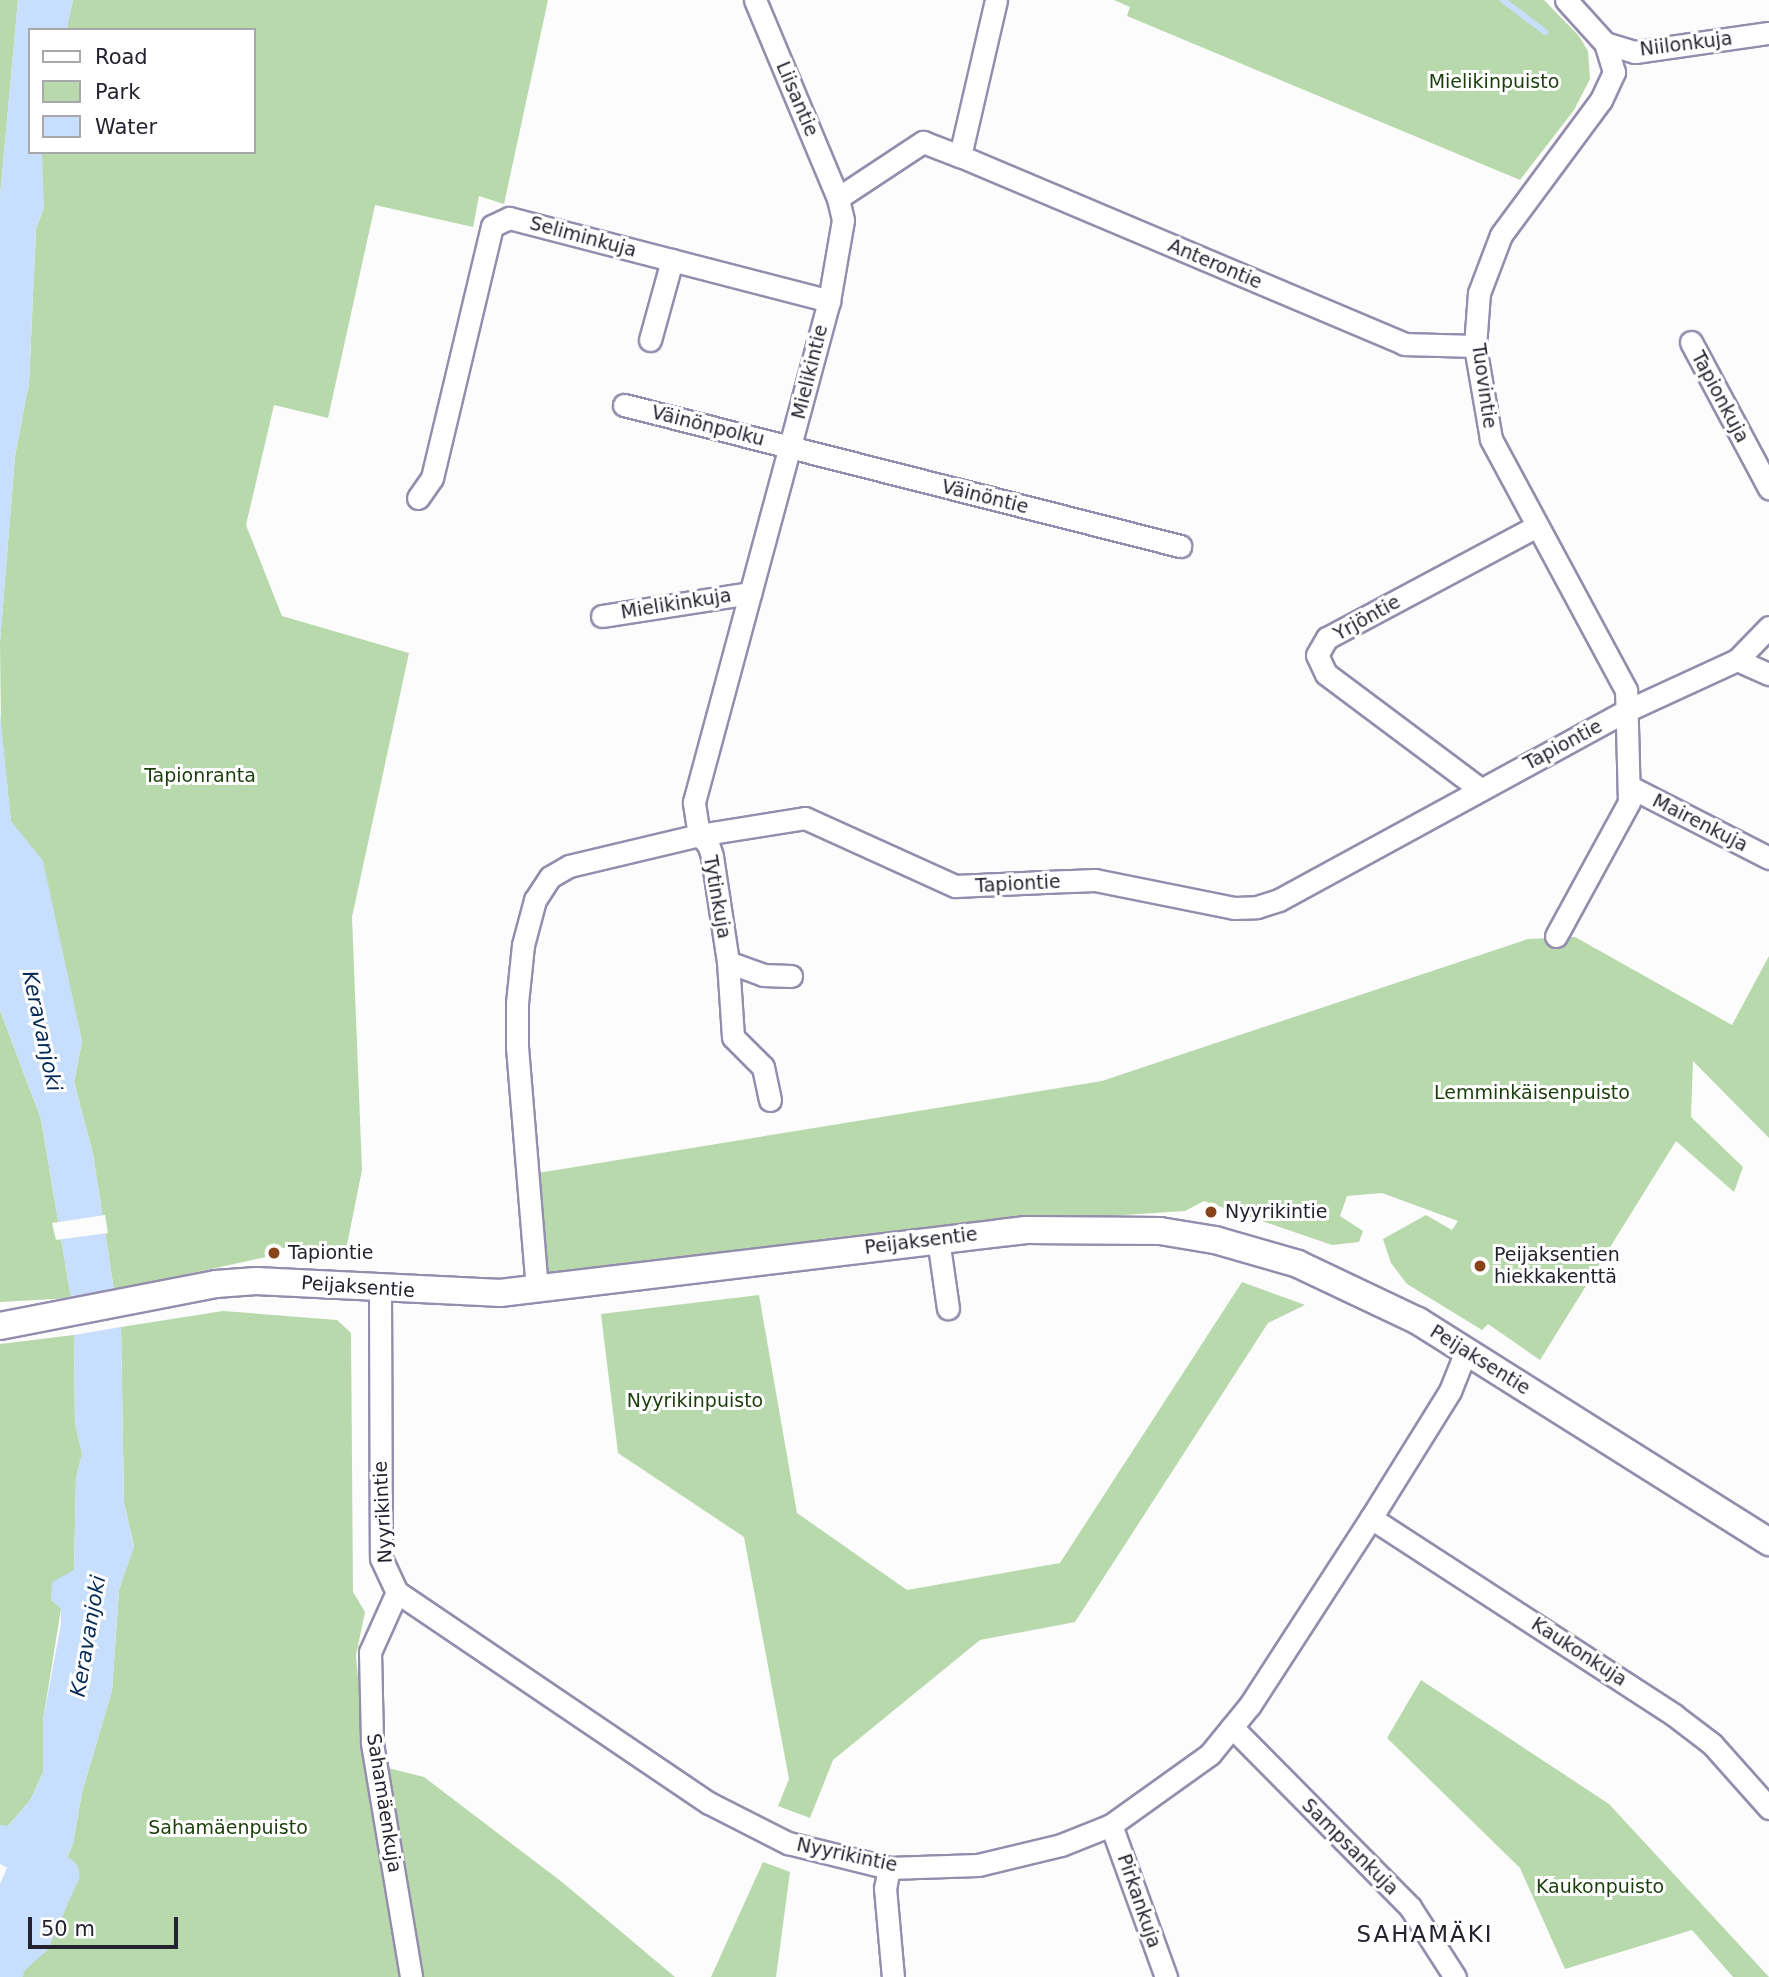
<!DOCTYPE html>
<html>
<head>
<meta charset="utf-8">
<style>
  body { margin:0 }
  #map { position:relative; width:1769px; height:1977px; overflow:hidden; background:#fbfcfb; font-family:"DejaVu Sans",sans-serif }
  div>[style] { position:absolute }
  .green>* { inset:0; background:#b7d9ac }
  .water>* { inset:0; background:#c7defc }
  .pier>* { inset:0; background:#fbfcfb }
  .stream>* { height:6px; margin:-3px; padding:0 3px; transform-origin:3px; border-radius:3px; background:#c7defc }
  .river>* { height:37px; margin:-18.5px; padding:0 18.5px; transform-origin:18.5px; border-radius:18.5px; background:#c7defc }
  .roads { filter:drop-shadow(2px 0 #958dad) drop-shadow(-2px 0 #958dad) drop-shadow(0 2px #958dad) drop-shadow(0 -2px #958dad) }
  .minor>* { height:21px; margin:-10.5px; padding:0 10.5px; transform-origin:10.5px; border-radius:10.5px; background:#fff }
  .tertiary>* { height:26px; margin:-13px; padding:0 13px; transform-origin:13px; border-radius:13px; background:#fff }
  .dots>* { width:19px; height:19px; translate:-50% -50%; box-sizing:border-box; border:4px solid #fff; border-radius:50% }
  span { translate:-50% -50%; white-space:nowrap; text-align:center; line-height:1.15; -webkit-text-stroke:6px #fff; paint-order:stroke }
  .street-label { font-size:19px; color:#25222f }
  .park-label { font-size:19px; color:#193e09 }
  .poi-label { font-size:19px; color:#25222f }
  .left { translate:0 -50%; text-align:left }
  .water-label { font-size:21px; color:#032955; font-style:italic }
  .quarter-label { font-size:23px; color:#25222f; letter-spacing:2px }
  .legend { position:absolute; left:28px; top:28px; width:228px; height:126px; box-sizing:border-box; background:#fff; border:2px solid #a8a7ac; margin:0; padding:9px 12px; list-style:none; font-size:21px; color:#25222f }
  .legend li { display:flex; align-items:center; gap:14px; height:35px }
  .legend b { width:35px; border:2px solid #a8a7ac }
  .scale { position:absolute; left:28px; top:1917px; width:150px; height:32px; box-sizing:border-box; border:4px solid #25222f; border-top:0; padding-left:9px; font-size:21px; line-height:24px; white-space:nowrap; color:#25222f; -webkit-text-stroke:5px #fff; paint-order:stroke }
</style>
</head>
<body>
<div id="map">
  <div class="green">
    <i style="clip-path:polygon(0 0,18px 0,0 197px)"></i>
    <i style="clip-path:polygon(73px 0,548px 0,504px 204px,479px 196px,473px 227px,375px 205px,328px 418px,274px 405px,246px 525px,282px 616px,409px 653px,352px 917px,362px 1170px,345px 1255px,267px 1246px,266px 1257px,114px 1290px,93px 1154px,74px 1082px,82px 1041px,51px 906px,11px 821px,1px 728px,0 642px,15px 456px,29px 383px,36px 229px,44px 207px,40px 162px,42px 152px,254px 152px,254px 30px,66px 30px)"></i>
    <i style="clip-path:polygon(1114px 0,1544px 0,1579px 36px,1588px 51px,1590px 79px,1574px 110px,1520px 180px,1127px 16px,1130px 7px)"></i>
    <i style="clip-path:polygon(1575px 937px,1732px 1025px,1769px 956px,1769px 1138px,1693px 1061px,1691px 1117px,1743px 1167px,1734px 1192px,1676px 1141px,1540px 1360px,1488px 1324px,1482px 1330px,1407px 1284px,1391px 1263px,1383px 1239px,1426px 1215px,1452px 1230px,1458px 1221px,1382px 1193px,1347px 1196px,1340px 1216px,1363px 1231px,1359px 1242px,1332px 1245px,1204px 1201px,1185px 1211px,938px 1227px,546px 1274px,538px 1173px,1102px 1081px,1528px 939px)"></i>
    <i style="clip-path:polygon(0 1010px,41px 1119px,71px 1298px,0 1302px)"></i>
    <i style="clip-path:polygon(1242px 1282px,1305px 1305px,1268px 1323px,1075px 1622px,980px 1640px,833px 1760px,810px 1818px,778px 1806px,789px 1779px,744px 1537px,618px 1453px,601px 1314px,759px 1295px,797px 1513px,907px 1590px,1060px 1563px)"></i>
    <i style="clip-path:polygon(223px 1311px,337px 1320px,351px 1333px,353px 1592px,365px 1612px,356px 1655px,366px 1768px,384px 1767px,424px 1777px,562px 1882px,675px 1977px,2px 1977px,9px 1959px,32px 1938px,73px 1844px,82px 1792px,112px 1691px,119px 1590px,134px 1546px,124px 1503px,121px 1327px)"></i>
    <i style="clip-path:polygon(74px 1335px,75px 1423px,82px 1454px,76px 1478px,74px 1570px,61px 1609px,43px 1720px,43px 1772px,31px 1799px,0 1835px,0 1344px)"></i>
    <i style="clip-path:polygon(1421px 1680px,1609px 1804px,1769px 1977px,1733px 1977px,1692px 1930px,1565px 1969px,1520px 1868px,1387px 1738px)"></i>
    <i style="clip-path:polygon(763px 1862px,790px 1872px,776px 1977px,711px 1977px)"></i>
  </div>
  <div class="water">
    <i style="clip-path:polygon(18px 0,73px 0,67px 30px,30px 30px,30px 152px,42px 152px,44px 207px,36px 229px,29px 383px,15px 456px,0 642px,0 197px)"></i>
    <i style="clip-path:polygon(0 712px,11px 821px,43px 861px,82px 1041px,74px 1082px,93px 1154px,114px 1290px,71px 1298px,41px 1119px,0 1010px)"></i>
    <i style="clip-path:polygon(121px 1327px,124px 1503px,134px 1547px,119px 1590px,112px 1691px,82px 1792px,73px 1844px,60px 1874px,0 1843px,0 1835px,31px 1799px,43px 1772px,43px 1720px,61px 1624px,61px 1609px,51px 1600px,52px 1582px,74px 1570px,76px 1478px,82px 1454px,75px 1423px,74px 1335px)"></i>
  </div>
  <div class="pier">
    <i style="clip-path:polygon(105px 1215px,108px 1233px,56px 1240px,52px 1223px)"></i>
    <i style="clip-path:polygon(121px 1323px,125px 1326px,70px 1335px,73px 1331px)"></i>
  </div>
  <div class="stream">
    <i style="left:1503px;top:0;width:53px;rotate:37.3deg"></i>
  </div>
  <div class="river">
    <i style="left:0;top:1843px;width:68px;rotate:27.3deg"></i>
    <i style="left:60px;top:1874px;width:70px;rotate:113.6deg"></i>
    <i style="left:32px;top:1938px;width:31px;rotate:138deg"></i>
    <i style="left:9px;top:1959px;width:19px;rotate:111deg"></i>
    <i style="left:0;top:1927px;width:124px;rotate:-65.7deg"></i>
  </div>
  <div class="roads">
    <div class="minor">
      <i style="left:755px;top:0;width:215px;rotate:67.3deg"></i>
      <i style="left:1605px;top:43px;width:31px;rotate:17deg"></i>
      <i style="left:1635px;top:52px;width:135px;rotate:-8.1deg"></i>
      <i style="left:960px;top:156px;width:482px;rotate:22.9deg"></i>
      <i style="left:1404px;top:344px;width:71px;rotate:1.6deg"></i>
      <i style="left:650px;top:340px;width:83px;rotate:-74.6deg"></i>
      <i style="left:1691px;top:342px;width:166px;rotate:61.9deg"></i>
      <i style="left:624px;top:405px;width:574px;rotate:14.23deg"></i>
      <i style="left:418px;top:498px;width:24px;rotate:-55deg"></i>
      <i style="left:432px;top:478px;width:259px;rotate:-76.6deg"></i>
      <i style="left:492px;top:226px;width:19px;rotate:-25deg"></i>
      <i style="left:509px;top:218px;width:331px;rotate:14.5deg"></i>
      <i style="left:602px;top:616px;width:150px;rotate:-8.8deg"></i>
      <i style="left:1737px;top:660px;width:35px;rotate:24deg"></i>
      <i style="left:1632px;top:788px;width:154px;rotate:27.1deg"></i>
      <i style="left:1480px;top:789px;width:192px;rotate:-143.2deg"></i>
      <i style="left:1326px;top:674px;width:21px;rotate:-115deg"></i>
      <i style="left:1317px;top:655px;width:20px;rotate:-60deg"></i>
      <i style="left:1327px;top:638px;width:238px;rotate:-28.1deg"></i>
      <i style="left:1556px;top:936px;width:153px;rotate:-61.4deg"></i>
      <i style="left:1629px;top:802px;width:112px;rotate:-91.5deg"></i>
      <i style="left:1626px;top:690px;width:285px;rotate:-118.3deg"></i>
      <i style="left:1491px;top:439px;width:94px;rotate:-99.8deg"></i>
      <i style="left:1475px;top:346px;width:53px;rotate:-85.7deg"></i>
      <i style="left:1479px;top:293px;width:62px;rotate:-69.2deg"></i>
      <i style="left:1501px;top:235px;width:168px;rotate:-53.5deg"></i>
      <i style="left:1601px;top:100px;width:31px;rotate:-65deg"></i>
      <i style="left:1614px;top:72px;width:30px;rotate:-107deg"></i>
      <i style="left:1605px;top:43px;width:58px;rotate:-132.2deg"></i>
      <i style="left:728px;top:962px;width:37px;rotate:20deg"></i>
      <i style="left:763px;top:975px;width:28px;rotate:2deg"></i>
      <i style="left:770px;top:1100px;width:34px;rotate:-102deg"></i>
      <i style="left:763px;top:1067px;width:42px;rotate:-135deg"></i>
      <i style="left:733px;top:1037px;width:75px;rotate:-93.8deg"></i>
      <i style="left:728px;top:962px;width:107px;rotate:-98.6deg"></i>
      <i style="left:712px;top:856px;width:13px;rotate:-108deg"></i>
      <i style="left:708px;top:844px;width:13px;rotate:-135deg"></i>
      <i style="left:699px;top:835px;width:33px;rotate:-99deg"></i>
      <i style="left:694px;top:802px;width:519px;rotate:-74.92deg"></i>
      <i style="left:829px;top:301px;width:82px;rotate:-80.2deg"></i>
      <i style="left:843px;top:220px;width:23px;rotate:-103deg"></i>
      <i style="left:838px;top:198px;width:102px;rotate:-33.4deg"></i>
      <i style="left:923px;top:142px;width:40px;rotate:21deg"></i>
      <i style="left:960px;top:156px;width:160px;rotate:-77deg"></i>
      <i style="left:938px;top:1239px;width:70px;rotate:81.8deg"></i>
      <i style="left:537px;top:1290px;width:245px;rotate:-94.7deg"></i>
      <i style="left:517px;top:1046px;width:43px;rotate:-90deg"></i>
      <i style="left:517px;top:1003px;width:58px;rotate:-84.1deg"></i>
      <i style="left:523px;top:945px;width:47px;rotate:-75.1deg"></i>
      <i style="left:535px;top:900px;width:27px;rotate:-57deg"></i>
      <i style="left:550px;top:877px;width:22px;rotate:-30deg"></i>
      <i style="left:569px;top:866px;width:134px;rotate:-13.4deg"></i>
      <i style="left:699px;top:835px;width:107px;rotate:-9.1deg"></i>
      <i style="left:805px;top:818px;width:165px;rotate:24.4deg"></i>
      <i style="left:955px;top:886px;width:140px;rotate:-2.5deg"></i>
      <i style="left:1095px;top:880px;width:142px;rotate:11.4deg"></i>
      <i style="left:1234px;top:908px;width:23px;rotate:-2deg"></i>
      <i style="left:1257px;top:907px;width:23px;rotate:-18deg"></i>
      <i style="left:1279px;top:900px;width:395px;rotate:-28.6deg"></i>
      <i style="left:1626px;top:711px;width:122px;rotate:-24.7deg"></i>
      <i style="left:1737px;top:660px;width:46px;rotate:-45.9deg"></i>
      <i style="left:380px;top:1291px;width:267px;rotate:89.8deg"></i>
      <i style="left:381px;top:1558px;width:38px;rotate:65deg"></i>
      <i style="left:397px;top:1592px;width:377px;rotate:34.1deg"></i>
      <i style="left:709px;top:1803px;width:89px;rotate:26.9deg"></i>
      <i style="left:788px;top:1843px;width:104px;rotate:13.9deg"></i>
      <i style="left:889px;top:1868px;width:89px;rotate:-1.9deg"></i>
      <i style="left:978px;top:1865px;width:85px;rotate:-13.5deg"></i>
      <i style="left:1061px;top:1845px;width:54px;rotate:-21.8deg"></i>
      <i style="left:1111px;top:1825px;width:122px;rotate:-35.6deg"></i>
      <i style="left:1210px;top:1754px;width:63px;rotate:-50.8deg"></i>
      <i style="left:1250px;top:1705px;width:223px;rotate:-57.1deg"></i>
      <i style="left:1371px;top:1518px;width:150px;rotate:-58.1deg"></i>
      <i style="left:1450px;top:1391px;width:43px;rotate:-68.2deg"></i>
      <i style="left:1371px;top:1518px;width:361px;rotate:33deg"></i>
      <i style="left:1674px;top:1715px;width:48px;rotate:37.3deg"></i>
      <i style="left:1712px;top:1744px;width:86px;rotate:48.3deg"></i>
      <i style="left:397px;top:1592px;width:66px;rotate:114.2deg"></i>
      <i style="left:370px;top:1652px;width:91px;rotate:88.7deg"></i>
      <i style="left:372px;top:1743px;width:237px;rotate:80.5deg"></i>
      <i style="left:1232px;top:1727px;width:253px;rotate:45.3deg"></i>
      <i style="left:1410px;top:1907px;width:83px;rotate:57.3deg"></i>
      <i style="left:1111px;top:1825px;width:162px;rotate:70.1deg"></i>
      <i style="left:889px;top:1868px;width:20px;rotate:101deg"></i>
      <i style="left:885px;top:1888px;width:89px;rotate:84.9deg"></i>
    </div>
    <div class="tertiary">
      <i style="left:0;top:1326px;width:220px;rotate:-11deg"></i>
      <i style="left:216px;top:1284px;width:40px;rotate:-4.3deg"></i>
      <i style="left:256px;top:1281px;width:244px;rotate:2.8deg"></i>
      <i style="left:500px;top:1293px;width:530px;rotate:-6.83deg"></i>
      <i style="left:1026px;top:1230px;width:134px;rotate:0.4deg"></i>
      <i style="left:1160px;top:1231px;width:56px;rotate:9.3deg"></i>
      <i style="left:1215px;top:1240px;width:86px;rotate:16.1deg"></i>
      <i style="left:1298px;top:1264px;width:133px;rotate:25.4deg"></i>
      <i style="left:1418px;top:1321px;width:415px;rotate:32.2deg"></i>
    </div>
  </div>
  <div class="dots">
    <i style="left:1211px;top:1212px;background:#88431b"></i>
    <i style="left:274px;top:1253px;background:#88431b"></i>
    <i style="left:1480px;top:1266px;background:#88431b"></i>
  </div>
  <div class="street-label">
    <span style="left:1686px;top:44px;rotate:-7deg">Niilonkuja</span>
    <span style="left:797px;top:99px;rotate:67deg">Liisantie</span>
    <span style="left:583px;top:237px;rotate:15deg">Seliminkuja</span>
    <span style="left:1215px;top:264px;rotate:23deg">Anterontie</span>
    <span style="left:810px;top:372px;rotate:-76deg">Mielikintie</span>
    <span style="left:1484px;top:386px;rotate:82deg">Tuovintie</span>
    <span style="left:1720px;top:397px;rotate:62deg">Tapionkuja</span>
    <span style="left:708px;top:426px;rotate:14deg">Väinönpolku</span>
    <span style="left:985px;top:497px;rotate:14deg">Väinöntie</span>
    <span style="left:676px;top:604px;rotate:-9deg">Mielikinkuja</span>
    <span style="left:1367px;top:618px;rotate:-29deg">Yrjöntie</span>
    <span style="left:1563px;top:745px;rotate:-28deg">Tapiontie</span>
    <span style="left:1700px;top:823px;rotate:27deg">Mairenkuja</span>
    <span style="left:1018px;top:884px;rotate:-3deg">Tapiontie</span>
    <span style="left:717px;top:897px;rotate:80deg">Tytinkuja</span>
    <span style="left:921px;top:1241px;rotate:-7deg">Peijaksentie</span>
    <span style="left:358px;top:1287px;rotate:4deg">Peijaksentie</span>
    <span style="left:1480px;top:1360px;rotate:32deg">Peijaksentie</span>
    <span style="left:383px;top:1512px;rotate:-93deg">Nyyrikintie</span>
    <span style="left:1579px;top:1652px;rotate:33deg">Kaukonkuja</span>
    <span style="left:384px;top:1803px;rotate:81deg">Sahamäenkuja</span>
    <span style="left:1350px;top:1847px;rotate:45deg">Sampsankuja</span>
    <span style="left:847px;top:1855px;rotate:12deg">Nyyrikintie</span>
    <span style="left:1139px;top:1901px;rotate:71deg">Pirkankuja</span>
  </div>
  <div class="park-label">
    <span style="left:1494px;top:82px">Mielikinpuisto</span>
    <span style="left:200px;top:776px">Tapionranta</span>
    <span style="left:1532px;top:1093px">Lemminkäisenpuisto</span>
    <span style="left:695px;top:1401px">Nyyrikinpuisto</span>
    <span style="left:228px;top:1828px">Sahamäenpuisto</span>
    <span style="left:1600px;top:1887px">Kaukonpuisto</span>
  </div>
  <div class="poi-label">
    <span class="left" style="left:1225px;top:1212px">Nyyrikintie</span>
    <span class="left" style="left:288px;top:1253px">Tapiontie</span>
    <span class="left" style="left:1494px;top:1266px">Peijaksentien<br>hiekkakenttä</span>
  </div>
  <div class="water-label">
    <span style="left:42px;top:1031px;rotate:78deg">Keravanjoki</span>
    <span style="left:88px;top:1636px;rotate:-80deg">Keravanjoki</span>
  </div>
  <div class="quarter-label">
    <span style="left:1425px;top:1934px">SAHAMÄKI</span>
  </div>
  <ul class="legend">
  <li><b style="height:9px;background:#fff"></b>Road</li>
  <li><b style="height:19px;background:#b7d9ac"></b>Park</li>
  <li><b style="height:19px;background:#c7defc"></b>Water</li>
  </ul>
  <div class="scale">50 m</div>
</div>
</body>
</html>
